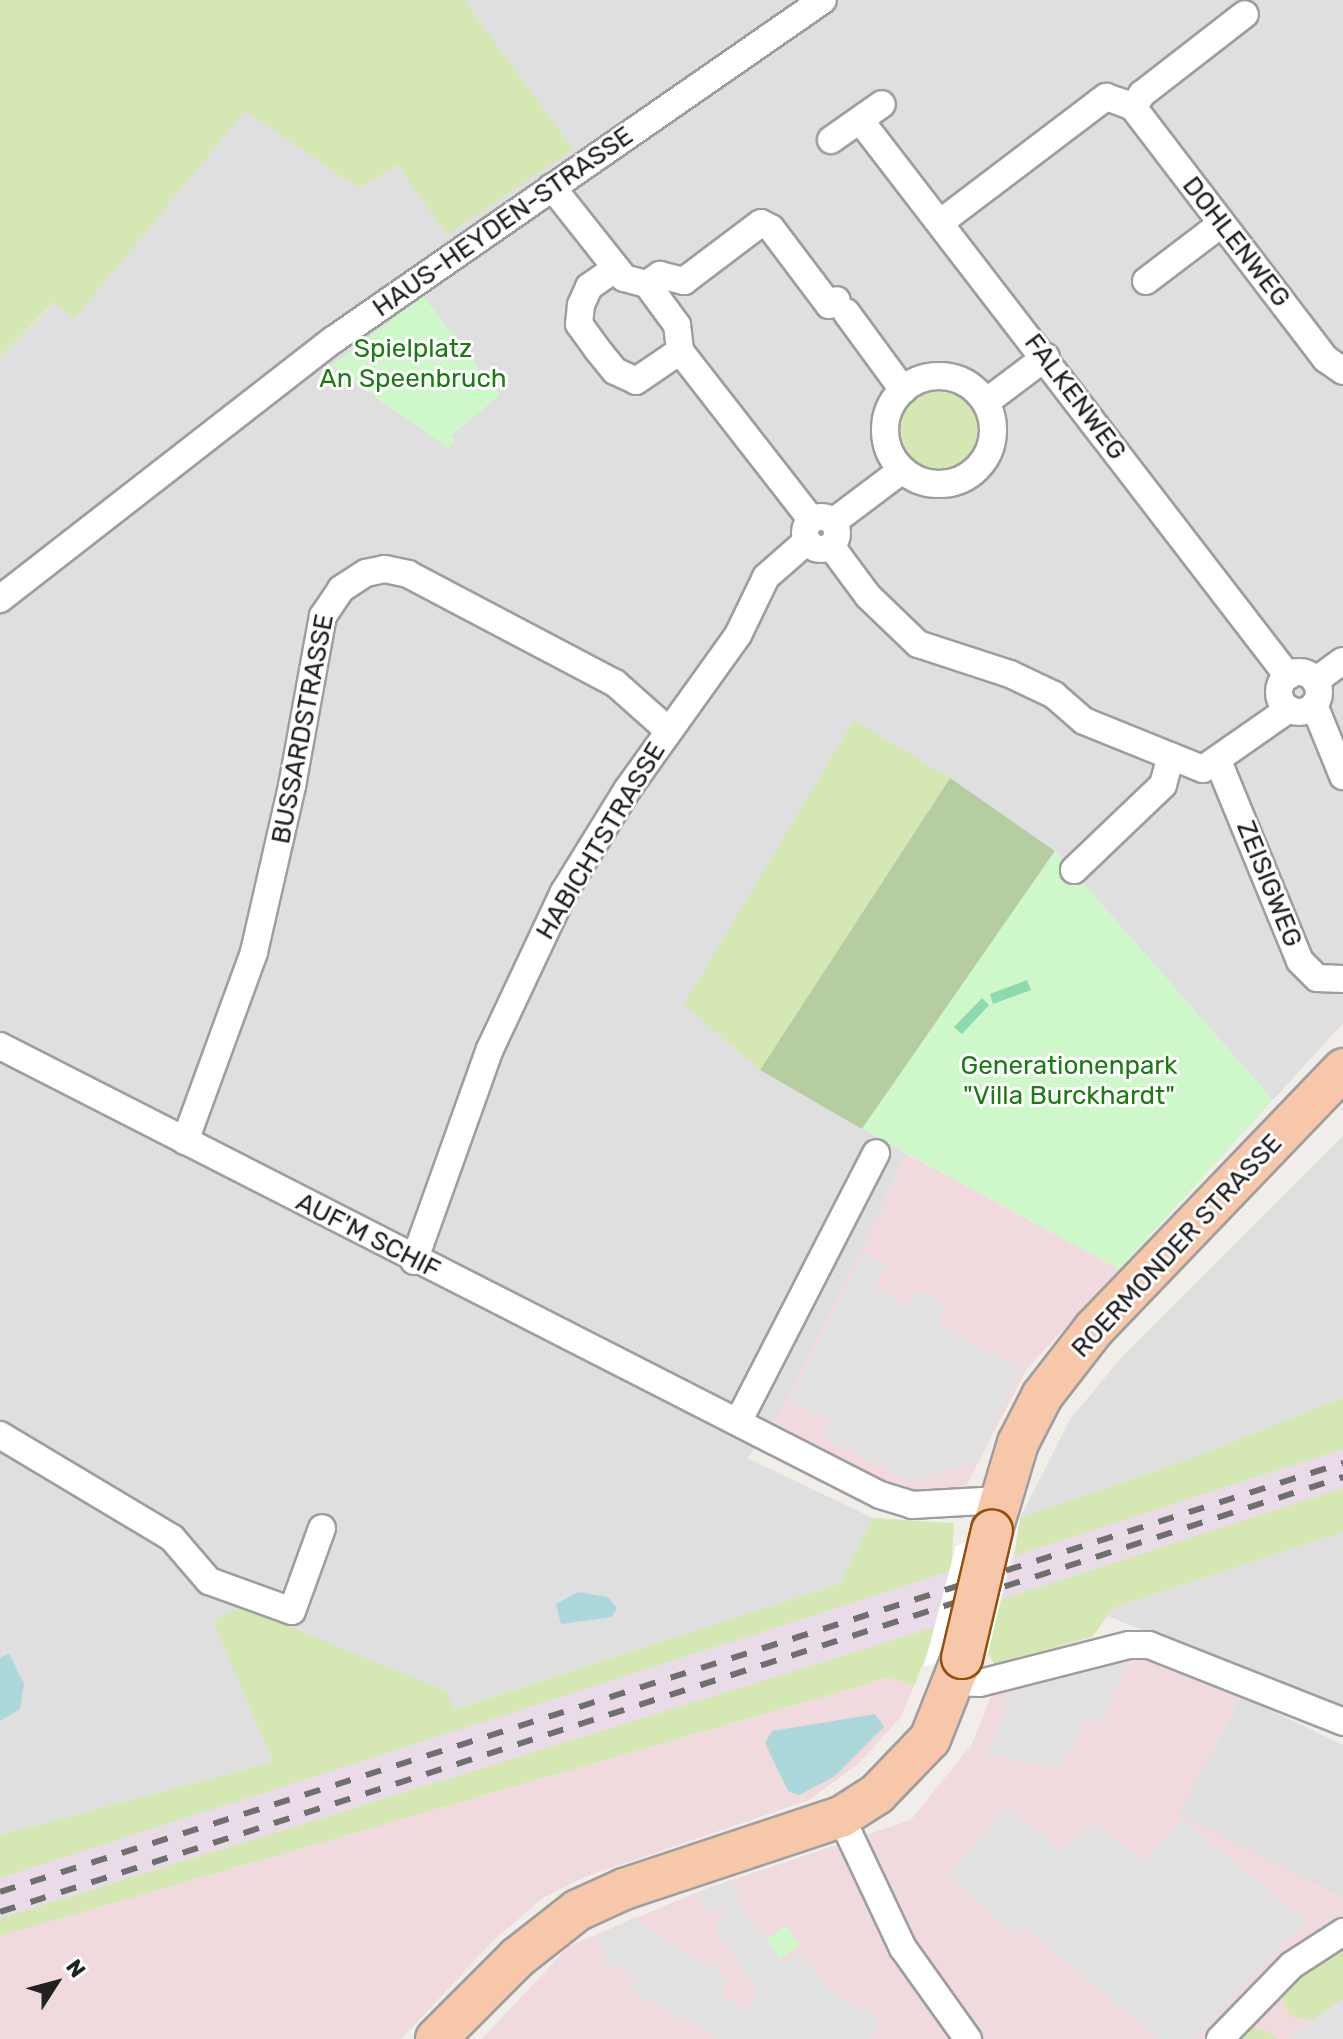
<!DOCTYPE html>
<html>
<head>
<meta charset="utf-8">
<style>
  body { margin:0 }
  #map { position:relative; width:1343px; height:2039px; overflow:hidden; background:#f1ede9; font-family:Rubik,sans-serif }
  div>[style] { position:absolute }
  .residential>* { inset:0; background:#dfdfdf }
  .commercial>* { inset:0; background:#f0dadd }
  .industrial>* { inset:0; background:#eadbe9 }
  .grass>* { inset:0; background:#d5e7b3 }
  .round { border-radius:50% }
  .forest>* { inset:0; background:#b5cda1 }
  .park>* { inset:0; background:#cef7ca }
  .pitch>* { inset:0; background:#8ddaaf }
  .parking>* { inset:0; background:#e1e1e1 }
  .water>* { inset:0; background:#add8db }
  .pier>* { inset:0; background:#fff }
  .roads { filter:drop-shadow(2px 0 #9e9e9e) drop-shadow(-2px 0 #9e9e9e) drop-shadow(0 2px #9e9e9e) drop-shadow(0 -2px #9e9e9e) }
  .street>* { height:26px; margin:-13px; padding:0 13px; transform-origin:13px; border-radius:13px; background:#fff }
  .street>.ring { margin:-13px; padding:0; box-sizing:content-box; background:none; border:26px solid #fff; border-radius:50% }
  .primary>* { height:40px; margin:-20px; padding:0 20px; transform-origin:20px; border-radius:20px; background:#f6c8a9 }
  .rail>* { height:6px; margin-top:-3px; transform-origin:0; background:repeating-linear-gradient(90deg,#6f6f6f 0 16px,transparent 0 32px) }
  .bridges { filter:drop-shadow(2px 0 #944f0b) drop-shadow(-2px 0 #944f0b) drop-shadow(0 2px #944f0b) drop-shadow(0 -2px #944f0b) }
  .primary-bridge>* { height:40px; margin:-20px; padding:0 20px; transform-origin:20px; border-radius:20px; background:#f6c8a9 }
  span { translate:-50% -50%; white-space:nowrap; text-align:center; line-height:1.15; -webkit-text-stroke:6px #fff; paint-order:stroke }
  .street-label { font-size:26px; color:#212121 }
  .park-label { font-size:26px; color:#1d7b14 }
  .north { position:absolute; left:16px; top:1943px; width:80px; height:80px; -webkit-text-stroke:6px #fff; paint-order:stroke; rotate:54deg; font-size:22px; font-weight:700; line-height:32px; text-align:center; color:#212121 }
  .north::after { content:''; display:block; margin:auto; width:28px; height:36px; background:#212121; clip-path:polygon(50% 0,100% 100%,50% 72%,0 100%) }
</style>
</head>
<body>
<div id="map">
  <div class="residential">
    <i style="clip-path:polygon(464px 0,1343px 0,1343px 1023px,1273px 1100px,1055px 851px,950px 778px,854px 721px,685px 1004px,760px 1070px,907px 1154px,774px 1426px,747px 1458px,873px 1518px,839px 1584px,453px 1709px,241px 1607px,214px 1621px,273px 1762px,0 1835px,0 357px,55px 302px,74px 318px,245px 110px,359px 188px,398px 165px,572px 149px)"></i>
    <i style="clip-path:polygon(1343px 1136px,1343px 1397px,1203px 1454px,1020px 1518px,1071px 1418px,1123px 1356px)"></i>
    <i style="clip-path:polygon(1343px 1532px,1343px 1714px,1108px 1616px,1113px 1608px)"></i>
    <i style="clip-path:polygon(1241px 1696px,1343px 1745px,1343px 1898px,1179px 1814px)"></i>
  </div>
  <div class="commercial">
    <i style="clip-path:polygon(907px 1154px,1119px 1269px,1026px 1370px,963px 1492px,907px 1497px,872px 1484px,774px 1426px)"></i>
    <i style="clip-path:polygon(1117px 1654px,1161px 1658px,1241px 1696px,1179px 1814px,1343px 1898px,1343px 2039px,482px 2039px,569px 1946px,708px 1888px,911px 1820px,972px 1744px,993px 1691px)"></i>
    <i style="clip-path:polygon(892px 1677px,914px 1686px,901px 1717px,857px 1765px,809px 1800px,582px 1878px,544px 1897px,494px 1940px,401px 2039px,0 2039px,0 1936px)"></i>
  </div>
  <div class="industrial">
    <i style="clip-path:polygon(1343px 1449px,1343px 1488px,1001px 1599px,1014px 1556px)"></i>
    <i style="clip-path:polygon(951px 1571px,938px 1626px,0 1918px,0 1878px)"></i>
  </div>
  <div class="grass">
    <i style="clip-path:polygon(0 0,464px 0,573px 149px,447px 235px,398px 165px,359px 188px,245px 111px,74px 319px,54px 302px,0 357px)"></i>
    <i class="round" style="left:898px;top:391px;width:80px;height:80px"></i>
    <i style="clip-path:polygon(854px 720px,950px 778px,760px 1070px,684px 1004px)"></i>
    <i style="clip-path:polygon(1343px 1397px,1343px 1449px,1014px 1556px,1020px 1518px,1203px 1454px)"></i>
    <i style="clip-path:polygon(1343px 1488px,1343px 1532px,1113px 1608px,1092px 1637px,994px 1664px,988px 1653px,1001px 1599px)"></i>
    <i style="clip-path:polygon(873px 1518px,954px 1523px,951px 1571px,0 1878px,0 1835px,273px 1762px,213px 1621px,241px 1607px,446px 1691px,454px 1709px,839px 1584px)"></i>
    <i style="clip-path:polygon(938px 1626px,914px 1686px,891px 1677px,0 1936px,0 1918px)"></i>
    <i style="clip-path:polygon(1343px 1947px,1343px 1999px,1312px 2020px,1291px 2017px,1278px 1992px)"></i>
    <i style="clip-path:polygon(1253px 2028px,1265px 2030px,1278px 2039px,1235px 2039px)"></i>
  </div>
  <div class="forest">
    <i style="clip-path:polygon(950px 778px,1055px 851px,862px 1129px,760px 1070px)"></i>
  </div>
  <div class="park">
    <i style="clip-path:polygon(423px 296px,500px 395px,451px 436px,455px 440px,448px 448px,331px 366px)"></i>
    <i style="clip-path:polygon(1055px 851px,1273px 1100px,1119px 1269px,862px 1129px)"></i>
    <i style="clip-path:polygon(786px 1925px,800px 1945px,780px 1959px,766px 1940px)"></i>
  </div>
  <div class="pitch">
    <i style="clip-path:polygon(1027px 980px,1031px 990px,993px 1004px,990px 994px)"></i>
    <i style="clip-path:polygon(982px 998px,989px 1005px,962px 1034px,954px 1027px)"></i>
  </div>
  <div class="parking">
    <i style="clip-path:polygon(864px 1252px,887px 1265px,875px 1288px,907px 1305px,917px 1289px,947px 1305px,937px 1325px,1022px 1369px,977px 1461px,911px 1482px,821px 1437px,830px 1421px,789px 1401px)"></i>
    <i style="clip-path:polygon(1131px 1658px,1099px 1724px,1086px 1720px,1062px 1769px,987px 1753px,1012px 1692px)"></i>
    <i style="clip-path:polygon(1007px 1807px,1062px 1851px,1093px 1822px,1145px 1861px,1182px 1819px,1307px 1922px,1255px 1971px,1197px 2039px,1159px 2039px,1025px 1928px,1016px 1937px,948px 1875px)"></i>
    <i style="clip-path:polygon(731px 1880px,742px 1906px,783px 1964px,800px 1953px,832px 1992px,880px 2018px,871px 2039px,722px 2039px,630px 1991px,637px 1977px,609px 1964px,597px 1938px,633px 1918px,727px 1977px,721px 1996px,750px 2010px,758px 1991px,713px 1927px,726px 1916px,719px 1909px,706px 1914px,697px 1895px)"></i>
    <i style="clip-path:polygon(1343px 1999px,1343px 2039px,1289px 2039px,1312px 2020px)"></i>
  </div>
  <div class="water">
    <i style="clip-path:polygon(578px 1592px,608px 1597px,617px 1608px,612px 1617px,561px 1624px,556px 1604px)"></i>
    <i style="clip-path:polygon(9px 1653px,24px 1684px,20px 1709px,0 1721px,0 1658px)"></i>
    <i style="clip-path:polygon(875px 1714px,884px 1727px,835px 1776px,799px 1795px,788px 1791px,765px 1743px,772px 1731px)"></i>
  </div>
  <div class="pier">
    <i style="clip-path:polygon(1020px 1518px,988px 1653px,924px 1666px,956px 1546px)"></i>
  </div>
  <div class="roads">
    <div class="street">
      <i style="left:1133px;top:107px;width:16px;rotate:-55deg"></i>
      <i style="left:1142px;top:94px;width:130px;rotate:-37.8deg"></i>
      <i style="left:860px;top:120px;width:702px;rotate:52.41deg"></i>
      <i style="left:831px;top:140px;width:62px;rotate:-35.2deg"></i>
      <i style="left:552px;top:187px;width:116px;rotate:51.6deg"></i>
      <i style="left:624px;top:278px;width:24px;rotate:15deg"></i>
      <i style="left:647px;top:284px;width:51px;rotate:53.8deg"></i>
      <i style="left:677px;top:325px;width:26px;rotate:83deg"></i>
      <i style="left:680px;top:351px;width:213px;rotate:52.1deg"></i>
      <i style="left:941px;top:222px;width:198px;rotate:-37.2deg"></i>
      <i style="left:1099px;top:102px;width:9px;rotate:-36deg"></i>
      <i style="left:1106px;top:97px;width:18px;rotate:19deg"></i>
      <i style="left:1123px;top:103px;width:11px;rotate:22deg"></i>
      <i style="left:1133px;top:107px;width:317px;rotate:52.6deg"></i>
      <i style="left:1326px;top:359px;width:21px;rotate:35deg"></i>
      <i style="left:616px;top:268px;width:33px;rotate:145deg"></i>
      <i style="left:589px;top:287px;width:20px;rotate:114deg"></i>
      <i style="left:581px;top:305px;width:19px;rotate:96deg"></i>
      <i style="left:579px;top:324px;width:31px;rotate:54deg"></i>
      <i style="left:597px;top:349px;width:28px;rotate:51deg"></i>
      <i style="left:615px;top:371px;width:23px;rotate:25deg"></i>
      <i style="left:636px;top:381px;width:53px;rotate:-34.3deg"></i>
      <i style="left:1146px;top:281px;width:94px;rotate:-37.2deg"></i>
      <i style="left:647px;top:284px;width:16px;rotate:-35deg"></i>
      <i style="left:660px;top:275px;width:25px;rotate:14deg"></i>
      <i style="left:684px;top:281px;width:96px;rotate:-37deg"></i>
      <i style="left:761px;top:223px;width:11px;rotate:27deg"></i>
      <i style="left:771px;top:228px;width:96px;rotate:53deg"></i>
      <i style="left:829px;top:305px;width:9px;rotate:-32deg"></i>
      <i style="left:846px;top:312px;width:97px;rotate:53.8deg"></i>
      <i class="ring" style="left:885px;top:376px;width:82px;height:82px"></i>
      <i style="left:986px;top:402px;width:75px;rotate:-36.9deg"></i>
      <i class="ring" style="left:805px;top:517px;width:6px;height:6px"></i>
      <i style="left:833px;top:522px;width:86px;rotate:-37deg"></i>
      <i style="left:831px;top:546px;width:62px;rotate:53.5deg"></i>
      <i style="left:868px;top:596px;width:69px;rotate:43.8deg"></i>
      <i style="left:918px;top:644px;width:97px;rotate:18.1deg"></i>
      <i style="left:1010px;top:674px;width:49px;rotate:25.5deg"></i>
      <i style="left:1054px;top:695px;width:40px;rotate:41deg"></i>
      <i style="left:1084px;top:721px;width:128px;rotate:22deg"></i>
      <i style="left:1203px;top:769px;width:105px;rotate:-34.9deg"></i>
      <i style="left:0;top:599px;width:422px;rotate:-37.9deg"></i>
      <i style="left:333px;top:340px;width:596px;rotate:-34.76deg"></i>
      <i class="ring" style="left:1279px;top:672px;width:14px;height:14px"></i>
      <i style="left:1315px;top:681px;width:34px;rotate:-36deg"></i>
      <i style="left:1314px;top:705px;width:77px;rotate:67.8deg"></i>
      <i style="left:1218px;top:761px;width:216px;rotate:67.7deg"></i>
      <i style="left:1300px;top:961px;width:24px;rotate:45deg"></i>
      <i style="left:1317px;top:978px;width:26px;rotate:2deg"></i>
      <i style="left:1074px;top:870px;width:123px;rotate:-43.7deg"></i>
      <i style="left:1163px;top:785px;width:30px;rotate:-75deg"></i>
      <i style="left:0;top:1046px;width:988px;rotate:27.03deg"></i>
      <i style="left:880px;top:1495px;width:34px;rotate:17deg"></i>
      <i style="left:912px;top:1505px;width:88px;rotate:-3.3deg"></i>
      <i style="left:185px;top:1141px;width:201px;rotate:-69.9deg"></i>
      <i style="left:254px;top:952px;width:170px;rotate:-77.1deg"></i>
      <i style="left:292px;top:786px;width:173px;rotate:-79.7deg"></i>
      <i style="left:323px;top:616px;width:32px;rotate:-56deg"></i>
      <i style="left:341px;top:589px;width:30px;rotate:-33deg"></i>
      <i style="left:366px;top:573px;width:19px;rotate:-12deg"></i>
      <i style="left:385px;top:569px;width:24px;rotate:12deg"></i>
      <i style="left:408px;top:574px;width:234px;rotate:27.8deg"></i>
      <i style="left:615px;top:683px;width:72px;rotate:41.6deg"></i>
      <i style="left:414px;top:1261px;width:225px;rotate:-70.3deg"></i>
      <i style="left:490px;top:1049px;width:174px;rotate:-64.8deg"></i>
      <i style="left:564px;top:892px;width:120px;rotate:-58.3deg"></i>
      <i style="left:627px;top:790px;width:191px;rotate:-54.4deg"></i>
      <i style="left:738px;top:635px;width:64px;rotate:-64.2deg"></i>
      <i style="left:766px;top:577px;width:55px;rotate:-41.3deg"></i>
      <i style="left:738px;top:1422px;width:302px;rotate:-62.8deg"></i>
      <i style="left:0;top:1435px;width:200px;rotate:30.9deg"></i>
      <i style="left:172px;top:1538px;width:57px;rotate:49.3deg"></i>
      <i style="left:209px;top:1581px;width:88px;rotate:19.9deg"></i>
      <i style="left:292px;top:1611px;width:88px;rotate:-70.1deg"></i>
      <i style="left:954px;top:1682px;width:26px;rotate:2deg"></i>
      <i style="left:980px;top:1683px;width:154px;rotate:-14.3deg"></i>
      <i style="left:1129px;top:1645px;width:20px"></i>
      <i style="left:1149px;top:1645px;width:209px;rotate:21.6deg"></i>
      <i style="left:841px;top:1817px;width:145px;rotate:64.7deg"></i>
      <i style="left:903px;top:1948px;width:112px;rotate:54.5deg"></i>
      <i style="left:1220px;top:2039px;width:103px;rotate:-45.8deg"></i>
      <i style="left:1292px;top:1965px;width:61px;rotate:-32.9deg"></i>
    </div>
    <div class="primary">
      <i style="left:992px;top:1530px;width:91px;rotate:-73.4deg"></i>
      <i style="left:1018px;top:1443px;width:53px;rotate:-62.9deg"></i>
      <i style="left:1042px;top:1396px;width:85px;rotate:-52.2deg"></i>
      <i style="left:1094px;top:1329px;width:360px;rotate:-46.2deg"></i>
      <i style="left:436px;top:2039px;width:116px;rotate:-45deg"></i>
      <i style="left:518px;top:1957px;width:76px;rotate:-38.1deg"></i>
      <i style="left:578px;top:1910px;width:51px;rotate:-24.5deg"></i>
      <i style="left:624px;top:1889px;width:229px;rotate:-18.4deg"></i>
      <i style="left:841px;top:1817px;width:43px;rotate:-32.6deg"></i>
      <i style="left:877px;top:1794px;width:76px;rotate:-46.1deg"></i>
      <i style="left:930px;top:1739px;width:87px;rotate:-68.4deg"></i>
    </div>
  </div>
  <div class="rail">
    <i style="left:0;top:1892px;width:1410px;rotate:-17.72deg"></i>
    <i style="left:0;top:1912px;width:1412px;rotate:-17.95deg"></i>
  </div>
  <div class="bridges">
    <div class="primary-bridge">
      <i style="left:962px;top:1658px;width:131px;rotate:-76.8deg"></i>
    </div>
  </div>
  <div class="street-label">
    <span style="left:503px;top:222px;rotate:-35deg">HAUS-HEYDEN-STRASSE</span>
    <span style="left:1236px;top:242px;rotate:52deg">DOHLENWEG</span>
    <span style="left:1075px;top:397px;rotate:53deg">FALKENWEG</span>
    <span style="left:303px;top:729px;rotate:-79deg">BUSSARDSTRASSE</span>
    <span style="left:601px;top:841px;rotate:-59deg">HABICHTSTRASSE</span>
    <span style="left:1269px;top:884px;rotate:68deg">ZEISIGWEG</span>
    <span style="left:368px;top:1236px;rotate:27deg">AUF'M SCHIF</span>
    <span style="left:1177px;top:1246px;rotate:-47deg">ROERMONDER STRASSE</span>
  </div>
  <div class="park-label">
    <span style="left:413px;top:364px">Spielplatz<br>An Speenbruch</span>
    <span style="left:1069px;top:1081px">Generationenpark<br>"Villa Burckhardt"</span>
  </div>
  <div class="north">N</div>
</div>
</body>
</html>
